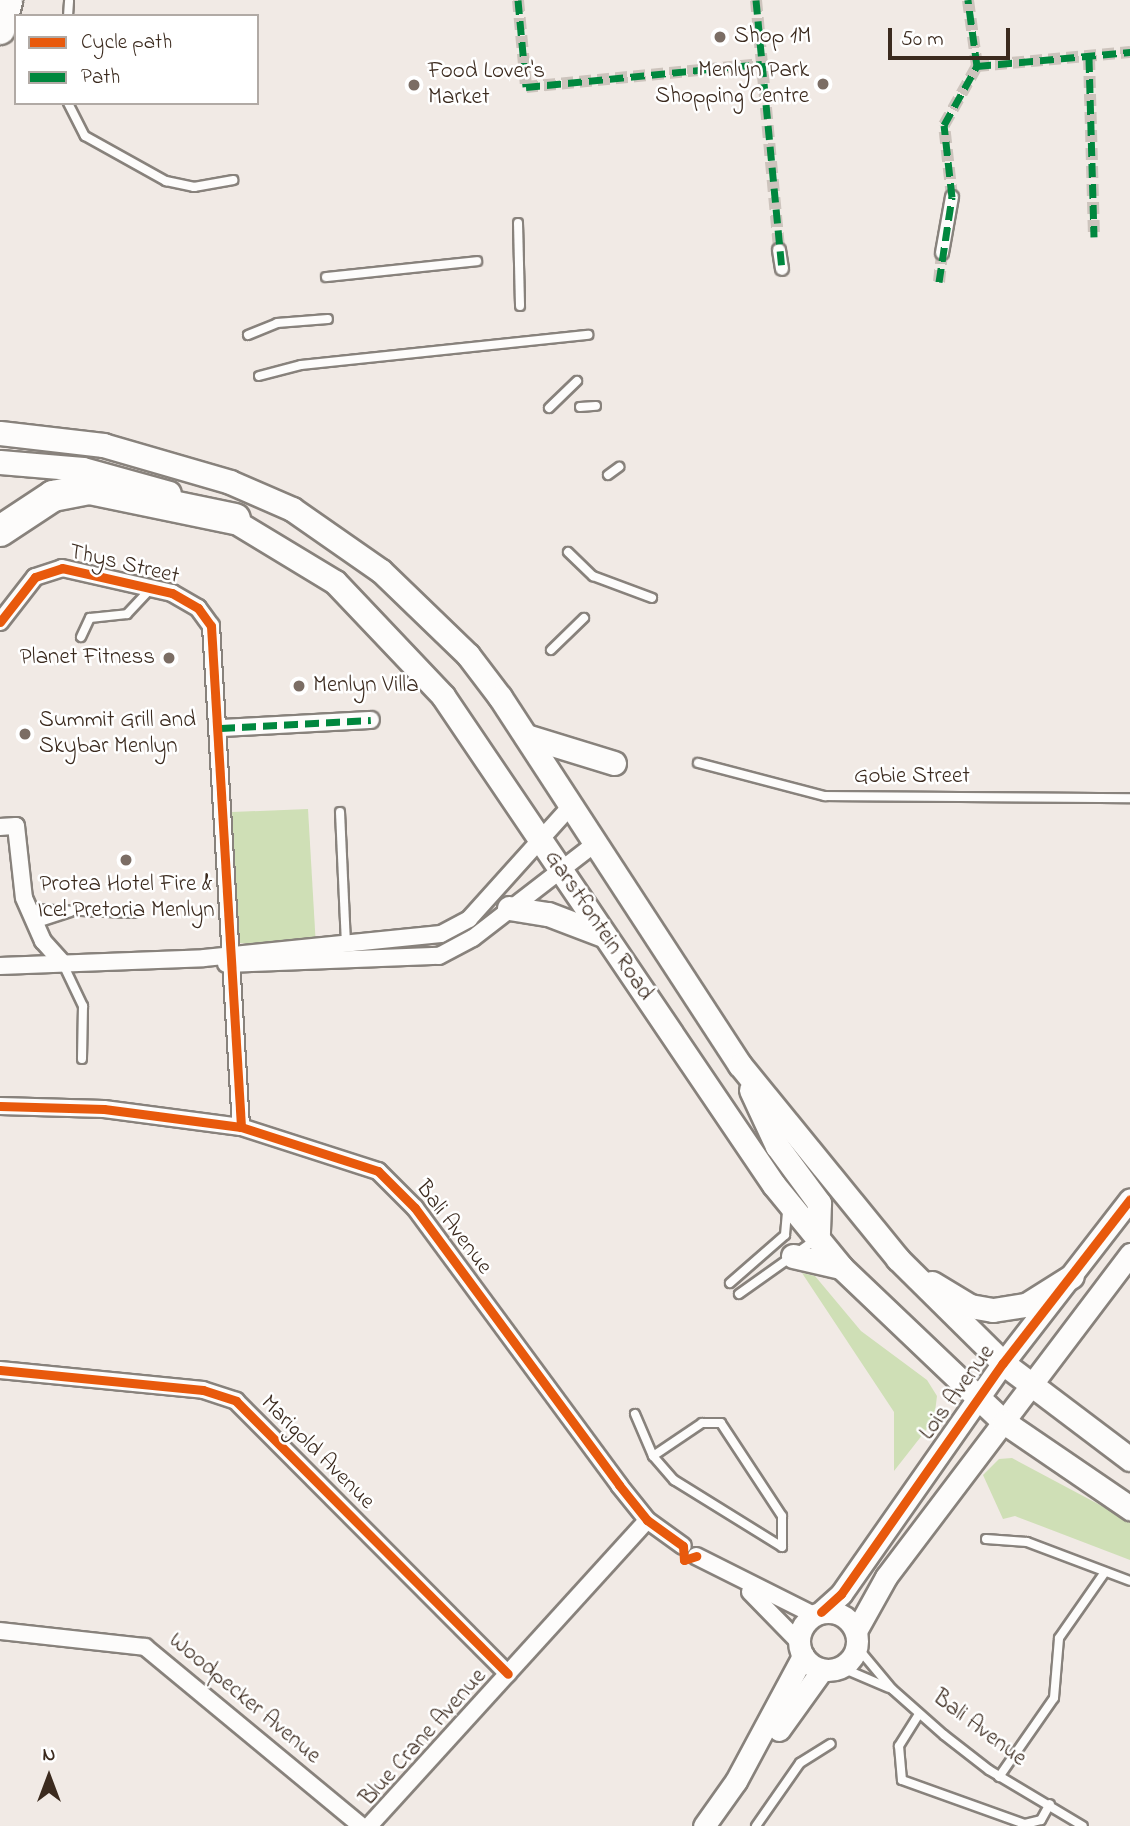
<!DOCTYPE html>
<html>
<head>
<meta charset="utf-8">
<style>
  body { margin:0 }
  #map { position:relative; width:1130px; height:1826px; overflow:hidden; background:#f1eae5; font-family:"Indie Flower",sans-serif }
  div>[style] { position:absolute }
  .green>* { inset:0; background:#cfdfb6 }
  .pedestrian-tunnel>* { height:12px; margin-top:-6px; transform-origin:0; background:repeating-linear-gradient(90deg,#cdc4bd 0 12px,transparent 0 18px) }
  .roads { filter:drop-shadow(2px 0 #88827c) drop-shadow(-2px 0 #88827c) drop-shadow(0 2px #88827c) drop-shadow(0 -2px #88827c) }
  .service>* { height:8px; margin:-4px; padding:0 4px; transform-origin:4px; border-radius:4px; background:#fdfcfb }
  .pedestrian>* { height:12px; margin:-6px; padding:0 6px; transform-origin:6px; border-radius:6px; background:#fdfcfb }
  .minor>* { height:16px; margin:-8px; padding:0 8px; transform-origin:8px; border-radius:8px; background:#fdfcfb }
  .tertiary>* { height:21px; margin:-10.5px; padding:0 10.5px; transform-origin:10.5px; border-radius:10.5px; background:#fdfcfb }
  .tertiary>.ring { margin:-10.5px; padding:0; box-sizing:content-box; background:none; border:21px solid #fdfcfb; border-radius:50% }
  .secondary>* { height:23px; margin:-11.5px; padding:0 11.5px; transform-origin:11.5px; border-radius:11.5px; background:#fdfcfb }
  .motorway>* { height:30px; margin:-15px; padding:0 15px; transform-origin:15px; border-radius:15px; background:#fdfcfb }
  .quiet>* { height:7px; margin-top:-3.5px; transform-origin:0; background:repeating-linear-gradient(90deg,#00873e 0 14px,transparent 0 21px) }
  .cycleway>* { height:9px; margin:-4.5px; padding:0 4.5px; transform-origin:4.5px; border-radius:4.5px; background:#e8590c }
  .dots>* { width:19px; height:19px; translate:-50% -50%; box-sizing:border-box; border:4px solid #fff; border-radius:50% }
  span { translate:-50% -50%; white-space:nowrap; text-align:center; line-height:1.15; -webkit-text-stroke:5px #fff; paint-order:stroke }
  .poi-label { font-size:23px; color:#3b2a1e }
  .left { translate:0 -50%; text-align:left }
  .right { translate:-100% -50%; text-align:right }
  .street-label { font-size:23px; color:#3b2a1e }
  .legend { position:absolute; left:14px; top:14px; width:245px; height:91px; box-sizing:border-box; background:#fff; border:2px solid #b1aaa5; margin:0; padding:9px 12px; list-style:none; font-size:21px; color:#3b2a1e }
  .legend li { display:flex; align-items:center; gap:14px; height:35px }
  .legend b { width:35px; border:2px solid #b1aaa5 }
  .north { position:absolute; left:14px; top:1742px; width:70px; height:70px; -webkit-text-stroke:5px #fff; paint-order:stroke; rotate:0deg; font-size:19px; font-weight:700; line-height:28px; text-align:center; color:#3b2a1e }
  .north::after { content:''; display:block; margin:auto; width:24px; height:32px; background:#3b2a1e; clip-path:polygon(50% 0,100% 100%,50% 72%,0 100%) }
  .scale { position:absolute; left:888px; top:28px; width:122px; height:32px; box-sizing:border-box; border:4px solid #3b2a1e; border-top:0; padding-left:9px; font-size:21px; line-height:24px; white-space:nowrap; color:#3b2a1e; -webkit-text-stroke:5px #fff; paint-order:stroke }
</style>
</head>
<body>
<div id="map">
  <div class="green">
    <i style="clip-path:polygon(308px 809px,316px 947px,239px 943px,232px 812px)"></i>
    <i style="clip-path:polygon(802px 1273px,815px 1276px,861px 1331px,927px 1380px,937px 1396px,934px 1420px,894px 1471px,894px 1412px)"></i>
    <i style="clip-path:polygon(1012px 1458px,1130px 1521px,1130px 1560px,1015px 1516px,1003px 1519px,983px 1475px,999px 1459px)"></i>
  </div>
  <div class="pedestrian-tunnel">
    <i style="left:518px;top:0;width:87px;rotate:84.7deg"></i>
    <i style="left:526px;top:87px;width:237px;rotate:-5.6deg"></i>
    <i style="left:756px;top:0;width:251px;rotate:84.7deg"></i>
    <i style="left:1089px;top:58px;width:179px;rotate:88.4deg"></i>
    <i style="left:977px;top:66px;width:154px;rotate:-5.2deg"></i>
    <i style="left:952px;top:197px;width:72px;rotate:-96.3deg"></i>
    <i style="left:944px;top:125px;width:68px;rotate:-60.8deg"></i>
    <i style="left:977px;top:66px;width:67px;rotate:-97.8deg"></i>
    <i style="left:939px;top:282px;width:29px;rotate:-84deg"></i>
  </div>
  <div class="roads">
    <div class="service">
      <i style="left:68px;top:16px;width:15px;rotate:-86deg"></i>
      <i style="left:68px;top:103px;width:37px;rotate:63deg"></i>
      <i style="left:85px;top:136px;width:93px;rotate:29.1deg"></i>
      <i style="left:166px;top:181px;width:29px;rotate:12deg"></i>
      <i style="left:194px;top:187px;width:40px;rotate:-10deg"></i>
      <i style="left:518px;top:223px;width:83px;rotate:88.6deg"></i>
      <i style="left:326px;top:277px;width:152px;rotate:-6deg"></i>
      <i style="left:248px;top:335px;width:31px;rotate:-22deg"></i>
      <i style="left:277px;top:323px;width:51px;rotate:-4.5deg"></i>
      <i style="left:259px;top:376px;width:43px;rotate:-14.7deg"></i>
      <i style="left:301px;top:365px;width:289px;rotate:-6deg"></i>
      <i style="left:580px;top:407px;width:16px;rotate:-4deg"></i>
      <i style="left:549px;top:408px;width:39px;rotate:-44deg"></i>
      <i style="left:608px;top:475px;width:14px;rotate:-36deg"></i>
      <i style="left:568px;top:552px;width:35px;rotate:44deg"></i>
      <i style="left:593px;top:576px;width:63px;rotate:20.4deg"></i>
      <i style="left:81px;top:637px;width:21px;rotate:-65deg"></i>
      <i style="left:90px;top:618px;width:37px;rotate:-6deg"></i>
      <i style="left:127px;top:614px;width:35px;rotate:-47deg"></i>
      <i style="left:551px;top:650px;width:46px;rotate:-44.1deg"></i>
      <i style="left:698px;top:763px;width:131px;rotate:14.6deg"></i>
      <i style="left:825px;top:796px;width:305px;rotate:0.4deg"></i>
      <i style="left:340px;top:812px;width:133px;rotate:87.4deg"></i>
      <i style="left:29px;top:909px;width:104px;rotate:2.2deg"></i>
      <i style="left:34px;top:924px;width:38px;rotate:-18deg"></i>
      <i style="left:62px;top:962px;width:49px;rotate:64.5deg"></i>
      <i style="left:83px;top:1006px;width:53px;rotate:91.1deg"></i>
      <i style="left:730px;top:1283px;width:73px;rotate:-41.1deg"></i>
      <i style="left:785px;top:1235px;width:25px;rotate:-85deg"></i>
      <i style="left:739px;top:1294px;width:93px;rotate:-35.4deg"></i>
      <i style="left:635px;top:1414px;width:46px;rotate:66.8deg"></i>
      <i style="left:653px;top:1456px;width:32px;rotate:49deg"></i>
      <i style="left:674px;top:1480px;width:127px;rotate:31.8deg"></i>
      <i style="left:782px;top:1547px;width:31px;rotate:-90deg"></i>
      <i style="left:782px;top:1516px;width:111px;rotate:-123.3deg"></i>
      <i style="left:721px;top:1423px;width:19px;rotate:180deg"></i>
      <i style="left:702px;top:1423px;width:59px;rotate:146deg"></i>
      <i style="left:986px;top:1539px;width:41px;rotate:4.2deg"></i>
      <i style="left:1027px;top:1542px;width:110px;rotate:20.7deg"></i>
      <i style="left:857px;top:1647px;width:55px;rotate:50.2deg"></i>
      <i style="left:892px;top:1689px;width:69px;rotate:41.5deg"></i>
      <i style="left:944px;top:1735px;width:57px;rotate:37.9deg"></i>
      <i style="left:989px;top:1770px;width:109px;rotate:30.8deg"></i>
      <i style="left:840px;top:1667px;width:53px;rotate:23.2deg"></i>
      <i style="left:919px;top:1714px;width:38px;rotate:122deg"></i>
      <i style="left:899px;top:1746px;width:34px;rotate:85deg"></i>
      <i style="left:902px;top:1780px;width:131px;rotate:19.7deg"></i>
      <i style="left:1025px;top:1824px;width:16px;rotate:-14deg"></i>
      <i style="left:1041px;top:1820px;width:18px;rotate:-61deg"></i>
      <i style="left:999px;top:1777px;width:96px;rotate:-55.2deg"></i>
      <i style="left:1054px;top:1698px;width:60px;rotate:-85.2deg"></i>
      <i style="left:1059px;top:1638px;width:80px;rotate:-55.1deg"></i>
      <i style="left:756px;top:1826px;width:77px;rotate:-55.1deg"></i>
      <i style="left:800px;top:1763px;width:36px;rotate:-32deg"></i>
    </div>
    <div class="pedestrian">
      <i style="left:779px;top:250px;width:19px;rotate:81deg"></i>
      <i style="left:942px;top:253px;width:57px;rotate:-79.9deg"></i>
    </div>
    <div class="minor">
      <i style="left:0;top:622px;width:57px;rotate:-52.1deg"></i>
      <i style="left:35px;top:577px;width:28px;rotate:-18deg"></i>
      <i style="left:62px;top:568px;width:113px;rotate:12.8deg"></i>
      <i style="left:172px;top:593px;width:30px;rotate:30deg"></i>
      <i style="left:198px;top:608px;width:22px;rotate:54deg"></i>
      <i style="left:211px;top:626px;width:502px;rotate:86.57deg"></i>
      <i style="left:221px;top:728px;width:150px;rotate:-3.1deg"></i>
      <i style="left:0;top:827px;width:16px;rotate:-4deg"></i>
      <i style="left:16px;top:826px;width:72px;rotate:83.7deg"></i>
      <i style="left:24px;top:898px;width:47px;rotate:66.2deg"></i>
      <i style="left:43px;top:941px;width:28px;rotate:48deg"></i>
      <i style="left:226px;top:964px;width:213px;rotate:-2.2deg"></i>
      <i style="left:439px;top:956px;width:38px;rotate:-28deg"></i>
      <i style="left:473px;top:938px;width:150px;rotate:-37.7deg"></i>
      <i style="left:0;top:966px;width:204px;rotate:-2.2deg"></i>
      <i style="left:204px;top:958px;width:238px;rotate:-5.8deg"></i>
      <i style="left:441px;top:934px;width:32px;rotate:-28deg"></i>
      <i style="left:469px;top:919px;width:149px;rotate:-48deg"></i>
      <i style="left:0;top:1106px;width:104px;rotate:1.7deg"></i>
      <i style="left:104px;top:1109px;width:138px;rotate:7.5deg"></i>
      <i style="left:241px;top:1127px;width:144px;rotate:17.8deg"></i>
      <i style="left:378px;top:1171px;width:52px;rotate:45deg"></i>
      <i style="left:415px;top:1208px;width:344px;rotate:53.6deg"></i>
      <i style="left:619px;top:1485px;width:45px;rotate:51.3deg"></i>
      <i style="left:647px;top:1520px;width:44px;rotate:35.8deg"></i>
      <i style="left:0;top:1370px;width:204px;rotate:5.6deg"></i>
      <i style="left:203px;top:1390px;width:35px;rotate:18deg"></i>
      <i style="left:236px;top:1401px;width:385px;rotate:45.1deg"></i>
      <i style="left:696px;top:1556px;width:132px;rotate:26.6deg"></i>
      <i style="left:750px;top:1592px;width:69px;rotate:45.6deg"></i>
      <i style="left:0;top:1631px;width:146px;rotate:6.3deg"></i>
      <i style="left:145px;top:1647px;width:281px;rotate:39.6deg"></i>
      <i style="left:369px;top:1826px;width:413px;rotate:-47.7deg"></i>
    </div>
    <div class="tertiary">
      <i class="ring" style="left:799px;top:1612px;width:37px;height:37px"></i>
      <i style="left:821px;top:1612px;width:27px;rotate:-42deg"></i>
      <i style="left:841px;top:1594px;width:282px;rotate:-55deg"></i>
      <i style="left:1003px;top:1363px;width:207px;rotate:-52.2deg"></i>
      <i style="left:856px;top:1631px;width:62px;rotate:-60.9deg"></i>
      <i style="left:886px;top:1577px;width:405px;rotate:-52.9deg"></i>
      <i style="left:779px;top:1730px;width:74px;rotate:-54.4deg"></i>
      <i style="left:704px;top:1826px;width:55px;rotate:-54.6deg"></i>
      <i style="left:736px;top:1781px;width:142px;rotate:-61.8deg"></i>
    </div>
    <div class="secondary">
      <i style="left:0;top:433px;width:104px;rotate:6.6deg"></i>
      <i style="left:103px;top:445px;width:132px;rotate:16.2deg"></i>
      <i style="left:230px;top:482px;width:68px;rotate:23.5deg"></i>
      <i style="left:292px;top:509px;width:108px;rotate:34.9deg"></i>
      <i style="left:381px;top:571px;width:121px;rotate:44deg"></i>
      <i style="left:468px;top:655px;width:53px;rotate:52.7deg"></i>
      <i style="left:500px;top:697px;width:439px;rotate:56.9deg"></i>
      <i style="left:740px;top:1065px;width:250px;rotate:50.8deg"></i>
      <i style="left:898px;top:1259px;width:148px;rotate:44.7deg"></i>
      <i style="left:1003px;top:1363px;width:159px;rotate:37.1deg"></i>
      <i style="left:0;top:462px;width:83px;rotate:4.8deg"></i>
      <i style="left:83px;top:469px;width:89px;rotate:15.6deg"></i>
      <i style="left:221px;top:513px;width:133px;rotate:31.2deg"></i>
      <i style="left:335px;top:582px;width:157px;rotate:46.5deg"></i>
      <i style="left:443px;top:696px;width:590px;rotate:55.91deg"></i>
      <i style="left:774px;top:1185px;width:106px;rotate:50.7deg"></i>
      <i style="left:841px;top:1267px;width:225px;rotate:43.6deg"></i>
      <i style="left:1004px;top:1422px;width:153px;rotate:34.3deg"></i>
      <i style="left:526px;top:736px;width:92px;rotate:17.1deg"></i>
      <i style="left:509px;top:908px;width:39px;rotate:9deg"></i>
      <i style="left:548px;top:914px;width:59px;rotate:20.9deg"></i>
      <i style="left:751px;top:1090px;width:62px;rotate:65.1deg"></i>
      <i style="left:777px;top:1146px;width:71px;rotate:53.6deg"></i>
      <i style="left:819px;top:1203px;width:35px;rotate:92deg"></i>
      <i style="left:793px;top:1256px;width:49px;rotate:12.9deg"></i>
      <i style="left:932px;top:1283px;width:44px;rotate:31.2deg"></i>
      <i style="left:970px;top:1306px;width:23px;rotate:10deg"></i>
      <i style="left:993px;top:1310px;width:33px;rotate:-9deg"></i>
      <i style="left:1026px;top:1305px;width:54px;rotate:-32.2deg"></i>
    </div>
    <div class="motorway">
      <i style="left:0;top:29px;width:30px;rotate:-76deg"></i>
      <i style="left:0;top:531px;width:64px;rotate:-33.4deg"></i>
      <i style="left:53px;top:496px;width:38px;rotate:-11deg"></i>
      <i style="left:90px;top:489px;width:148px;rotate:11.7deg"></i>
    </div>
  </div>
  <div class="quiet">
    <i style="left:518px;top:0;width:87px;rotate:84.7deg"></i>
    <i style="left:526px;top:87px;width:237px;rotate:-5.6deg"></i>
    <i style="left:756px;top:0;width:270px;rotate:84.5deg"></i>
    <i style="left:1089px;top:58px;width:179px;rotate:88.4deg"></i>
    <i style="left:977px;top:66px;width:154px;rotate:-5.2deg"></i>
    <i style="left:939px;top:282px;width:86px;rotate:-81.3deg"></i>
    <i style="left:952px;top:197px;width:72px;rotate:-96.3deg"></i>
    <i style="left:944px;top:125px;width:68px;rotate:-60.8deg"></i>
    <i style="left:977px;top:66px;width:67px;rotate:-97.8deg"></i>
    <i style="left:221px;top:728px;width:150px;rotate:-3.1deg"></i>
  </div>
  <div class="cycleway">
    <i style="left:0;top:622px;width:57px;rotate:-52.1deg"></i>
    <i style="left:35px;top:577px;width:28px;rotate:-18deg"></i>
    <i style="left:62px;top:568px;width:113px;rotate:12.8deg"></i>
    <i style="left:172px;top:593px;width:30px;rotate:30deg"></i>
    <i style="left:198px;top:608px;width:22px;rotate:54deg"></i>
    <i style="left:211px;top:626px;width:502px;rotate:86.57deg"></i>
    <i style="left:0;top:1106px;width:104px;rotate:1.7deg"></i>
    <i style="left:104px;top:1109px;width:138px;rotate:7.5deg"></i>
    <i style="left:241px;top:1127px;width:144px;rotate:17.8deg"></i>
    <i style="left:378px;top:1171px;width:52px;rotate:45deg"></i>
    <i style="left:415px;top:1208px;width:344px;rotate:53.6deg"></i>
    <i style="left:619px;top:1485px;width:45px;rotate:51.3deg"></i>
    <i style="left:647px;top:1520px;width:44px;rotate:35.8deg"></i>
    <i style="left:683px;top:1546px;width:14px;rotate:86deg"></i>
    <i style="left:684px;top:1560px;width:13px;rotate:-18deg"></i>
    <i style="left:0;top:1370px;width:204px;rotate:5.6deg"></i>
    <i style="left:203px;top:1390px;width:35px;rotate:18deg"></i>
    <i style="left:236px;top:1401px;width:385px;rotate:45.1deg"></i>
    <i style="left:821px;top:1612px;width:27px;rotate:-42deg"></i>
    <i style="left:841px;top:1594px;width:282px;rotate:-55deg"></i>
    <i style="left:1003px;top:1363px;width:207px;rotate:-52.2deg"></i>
  </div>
  <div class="dots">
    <i style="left:720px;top:37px;background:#7b6d64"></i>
    <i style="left:823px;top:84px;background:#7b6d64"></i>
    <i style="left:414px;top:85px;background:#7b6d64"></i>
    <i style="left:169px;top:658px;background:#7b6d64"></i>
    <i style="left:299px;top:686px;background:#7b6d64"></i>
    <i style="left:25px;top:734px;background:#7b6d64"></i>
    <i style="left:126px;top:860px;background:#7b6d64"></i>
  </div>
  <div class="poi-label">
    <span class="left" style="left:734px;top:37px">Shop 1M</span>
    <span class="right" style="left:809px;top:84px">Menlyn Park<br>Shopping Centre</span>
    <span class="left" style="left:428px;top:85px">Food Lover's<br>Market</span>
    <span class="right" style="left:155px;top:658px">Planet Fitness</span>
    <span class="left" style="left:313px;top:686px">Menlyn Villa</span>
    <span class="left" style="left:39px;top:734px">Summit Grill and<br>Skybar Menlyn</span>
    <span style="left:126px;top:898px">Protea Hotel Fire &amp;<br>Ice! Pretoria Menlyn</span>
  </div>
  <div class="street-label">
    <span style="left:124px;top:565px;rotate:13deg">Thys Street</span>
    <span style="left:912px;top:777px">Gobie Street</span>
    <span style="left:598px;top:926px;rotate:56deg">Garstfontein Road</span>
    <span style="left:453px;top:1228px;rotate:53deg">Bali Avenue</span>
    <span style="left:958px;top:1393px;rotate:-54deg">Lois Avenue</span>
    <span style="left:317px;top:1453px;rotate:45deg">Marigold Avenue</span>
    <span style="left:244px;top:1699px;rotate:40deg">Woodpecker Avenue</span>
    <span style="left:979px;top:1729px;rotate:37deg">Bali Avenue</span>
    <span style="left:424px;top:1738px;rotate:-48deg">Blue Crane Avenue</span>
  </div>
  <ul class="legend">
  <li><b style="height:9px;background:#e8590c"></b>Cycle path</li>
  <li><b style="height:9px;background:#00873e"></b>Path</li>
  </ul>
  <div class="north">N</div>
  <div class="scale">50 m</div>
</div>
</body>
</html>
